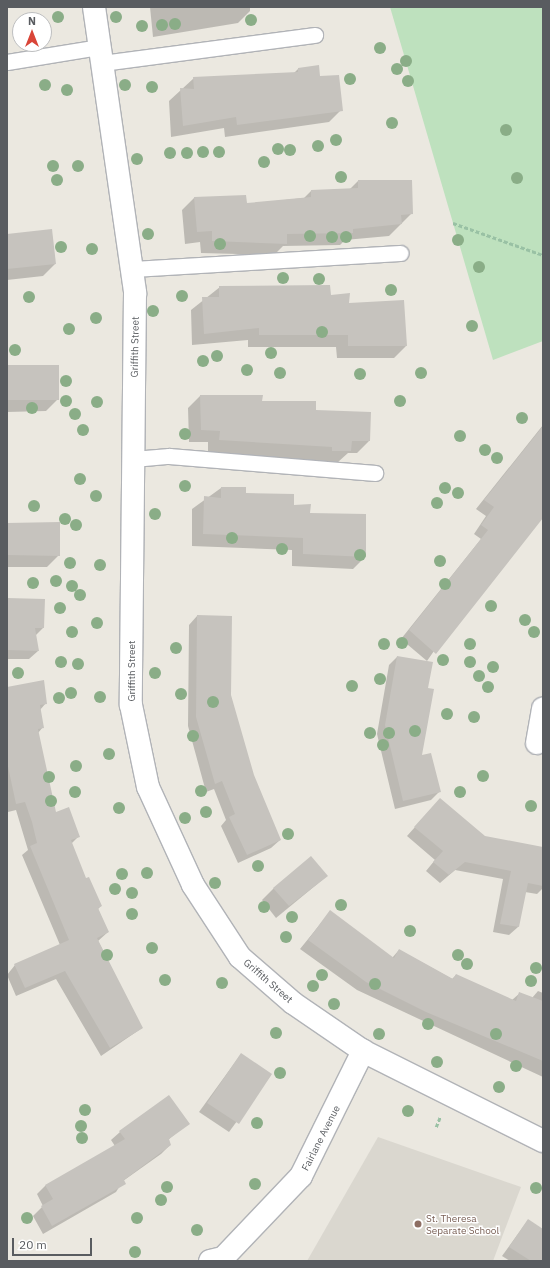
<!DOCTYPE html>
<html>
<head>
<meta charset="utf-8">
<style>
  body { margin:0 }
  #map { position:relative; width:550px; height:1268px; overflow:hidden; background:#ebe8e0; font-family:"IBM Plex Sans",sans-serif }
  div>[style] { position:absolute }
  .education>* { inset:0; background:#dad7cf }
  .green>* { inset:0; background:#bee1be }
  .shadow>* { inset:0; background:#0003 }
  .building>* { inset:0; background:#c6c3be }
  .path>* { height:2.5px; margin-top:-1.25px; transform-origin:0; background:repeating-linear-gradient(90deg,#99c1a4 0 4px,transparent 0 6px) }
  .roads { filter:drop-shadow(1px 0 #b1b3b7) drop-shadow(-1px 0 #b1b3b7) drop-shadow(0 1px #b1b3b7) drop-shadow(0 -1px #b1b3b7) }
  .lane>* { height:15px; margin:-7.5px; padding:0 7.5px; transform-origin:7.5px; border-radius:7.5px; background:#fff }
  .street>* { height:22px; margin:-11px; padding:0 11px; transform-origin:11px; border-radius:11px; background:#fff }
  .secondary>* { height:22px; margin:-11px; padding:0 11px; transform-origin:11px; border-radius:11px; background:#fff }
  .trees>* { width:12px; height:12px; margin:-6px; border-radius:50%; background:#8aad87 }
  .dots>* { width:11px; height:11px; translate:-50% -50%; box-sizing:border-box; border:2px solid #fff; border-radius:50% }
  span { translate:-50% -50%; white-space:nowrap; text-align:center; line-height:1.15; -webkit-text-stroke:3px #fff; paint-order:stroke }
  .street-label { font-size:10px; color:#595c60 }
  .education-label { font-size:10px; color:#785e54 }
  .left { translate:0 -50%; text-align:left }
  .frame { position:absolute; inset:0; border:8px solid #595c60; pointer-events:none }
  .north { position:absolute; left:12px; top:12px; width:40px; height:40px; box-sizing:border-box; background:#fff; border:1px solid #bdbebf; border-radius:50%; rotate:0deg; font-size:11px; font-weight:700; line-height:16px; text-align:center; color:#595c60 }
  .north::after { content:''; display:block; margin:auto; width:14px; height:18px; background:#d94538; clip-path:polygon(50% 0,100% 100%,50% 72%,0 100%) }
  .scale { position:absolute; left:12px; top:1238px; width:80px; height:18px; box-sizing:border-box; border:2px solid #595c60; border-top:0; padding-left:5px; font-size:12px; line-height:14px; white-space:nowrap; color:#595c60; -webkit-text-stroke:3px #fff; paint-order:stroke }
</style>
</head>
<body>
<div id="map">
  <div class="education">
    <i style="clip-path:polygon(378px 1137px,521px 1187px,493px 1261px,307px 1261px)"></i>
  </div>
  <div class="green">
    <i style="clip-path:polygon(390px 7px,543px 7px,543px 341px,493px 360px)"></i>
  </div>
  <div class="shadow">
    <i style="clip-path:polygon(150px 7px,250px 7px,250px 11px,238px 23px,153px 37px)"></i>
    <i style="clip-path:polygon(298px 69px,319px 78px,341px 110px,329px 122px,225px 137px,224px 128px,171px 137px,169px 101px,194px 78px,294px 73px)"></i>
    <i style="clip-path:polygon(358px 181px,411px 181px,412px 213px,389px 236px,345px 240px,340px 245px,283px 246px,274px 255px,201px 253px,200px 242px,185px 244px,182px 210px,194px 198px,247px 204px,304px 198px,311px 191px,350px 189px)"></i>
    <i style="clip-path:polygon(7px 235px,55px 264px,43px 276px,7px 280px)"></i>
    <i style="clip-path:polygon(220px 287px,330px 296px,348px 304px,406px 346px,394px 358px,337px 358px,336px 347px,248px 347px,248px 340px,192px 345px,191px 310px)"></i>
    <i style="clip-path:polygon(7px 366px,58px 399px,46px 411px,7px 412px)"></i>
    <i style="clip-path:polygon(200px 396px,315px 411px,369px 441px,357px 453px,348px 453px,338px 462px,208px 452px,208px 442px,189px 442px,188px 408px)"></i>
    <i style="clip-path:polygon(543px 425px,543px 495px,427px 661px,401px 639px,481px 539px,474px 534px,486px 516px,476px 509px)"></i>
    <i style="clip-path:polygon(221px 488px,293px 506px,365px 557px,353px 569px,292px 566px,292px 550px,192px 546px,192px 509px)"></i>
    <i style="clip-path:polygon(7px 524px,59px 555px,47px 567px,7px 567px)"></i>
    <i style="clip-path:polygon(7px 598px,43px 628px,35px 636px,38px 651px,29px 659px,7px 659px)"></i>
    <i style="clip-path:polygon(197px 616px,230px 696px,253px 776px,280px 840px,271px 848px,238px 863px,221px 826px,226px 820px,214px 789px,206px 792px,188px 726px,189px 625px)"></i>
    <i style="clip-path:polygon(397px 657px,427px 689px,421px 756px,439px 792px,431px 800px,395px 809px,377px 734px,389px 665px)"></i>
    <i style="clip-path:polygon(7px 688px,46px 703px,40px 710px,43px 727px,38px 733px,55px 814px,79px 836px,71px 844px,85px 880px,101px 906px,98px 909px,108px 932px,98px 941px,142px 1028px,101px 1056px,56px 979px,16px 996px,7px 975px,15px 965px,60px 945px,22px 855px,28px 850px,16px 810px,8px 812px,7px 808px)"></i>
    <i style="clip-path:polygon(432px 808px,484px 837px,543px 848px,543px 888px,537px 894px,525px 892px,518px 927px,509px 935px,493px 932px,503px 879px,455px 870px,440px 883px,426px 871px,435px 860px,407px 836px)"></i>
    <i style="clip-path:polygon(327px 876px,276px 918px,262px 900px,274px 888px)"></i>
    <i style="clip-path:polygon(330px 912px,392px 958px,399px 950px,452px 979px,456px 975px,512px 1000px,520px 993px,532px 998px,538px 991px,543px 993px,543px 1077px,357px 990px,300px 949px)"></i>
    <i style="clip-path:polygon(241px 1054px,271px 1075px,229px 1132px,199px 1112px)"></i>
    <i style="clip-path:polygon(188px 1123px,168px 1140px,170px 1145px,161px 1154px,123px 1181px,116px 1192px,43px 1234px,33px 1216px,43px 1206px,37px 1194px,45px 1186px,115px 1146px,111px 1140px,120px 1132px)"></i>
    <i style="clip-path:polygon(528px 1220px,543px 1230px,543px 1261px,510px 1261px,502px 1256px)"></i>
  </div>
  <div class="building">
    <i style="clip-path:polygon(319px 65px,320px 76px,339px 75px,343px 111px,237px 125px,236px 117px,183px 126px,180px 88px,194px 89px,193px 77px,298px 72px,298px 68px)"></i>
    <i style="clip-path:polygon(358px 180px,412px 180px,413px 214px,401px 215px,402px 224px,353px 229px,353px 233px,287px 234px,287px 244px,212px 241px,212px 231px,197px 232px,194px 197px,246px 195px,247px 203px,311px 197px,311px 190px,358px 188px)"></i>
    <i style="clip-path:polygon(52px 229px,56px 264px,7px 269px,7px 234px)"></i>
    <i style="clip-path:polygon(330px 285px,331px 295px,350px 293px,349px 303px,404px 300px,407px 346px,348px 346px,348px 335px,259px 335px,259px 328px,204px 334px,202px 297px,219px 297px,219px 286px)"></i>
    <i style="clip-path:polygon(7px 365px,59px 365px,59px 400px,7px 400px)"></i>
    <i style="clip-path:polygon(200px 395px,263px 395px,262px 401px,316px 401px,316px 410px,371px 412px,370px 441px,352px 441px,351px 451px,332px 451px,332px 447px,219px 440px,220px 431px,201px 430px)"></i>
    <i style="clip-path:polygon(543px 426px,543px 518px,436px 654px,409px 630px,488px 530px,481px 525px,494px 507px,484px 500px)"></i>
    <i style="clip-path:polygon(221px 487px,246px 487px,246px 493px,294px 494px,294px 505px,311px 504px,310px 513px,366px 514px,366px 557px,303px 554px,303px 538px,203px 534px,204px 496px,221px 498px)"></i>
    <i style="clip-path:polygon(60px 522px,60px 556px,7px 555px,7px 523px)"></i>
    <i style="clip-path:polygon(7px 598px,45px 599px,44px 628px,35px 628px,39px 651px,7px 650px)"></i>
    <i style="clip-path:polygon(197px 615px,232px 616px,231px 695px,254px 775px,281px 840px,247px 855px,229px 817px,235px 814px,222px 781px,215px 784px,196px 717px)"></i>
    <i style="clip-path:polygon(397px 656px,433px 662px,428px 688px,434px 689px,422px 755px,431px 753px,441px 792px,403px 801px,385px 725px)"></i>
    <i style="clip-path:polygon(44px 680px,47px 704px,40px 705px,44px 728px,38px 729px,56px 812px,69px 807px,80px 837px,71px 840px,86px 878px,89px 877px,102px 906px,98px 908px,109px 932px,97px 938px,143px 1028px,110px 1048px,65px 971px,25px 988px,14px 964px,69px 940px,30px 846px,37px 843px,32px 822px,25px 802px,16px 804px,7px 762px,7px 687px)"></i>
    <i style="clip-path:polygon(440px 798px,485px 836px,543px 847px,543px 886px,528px 883px,519px 927px,500px 924px,511px 871px,465px 862px,449px 875px,433px 862px,443px 851px,414px 827px)"></i>
    <i style="clip-path:polygon(311px 856px,328px 876px,289px 906px,273px 888px)"></i>
    <i style="clip-path:polygon(330px 910px,394px 958px,399px 949px,453px 979px,456px 974px,516px 1001px,519px 992px,543px 1001px,543px 1061px,426px 1012px,366px 982px,308px 940px)"></i>
    <i style="clip-path:polygon(241px 1053px,272px 1074px,239px 1124px,207px 1103px)"></i>
    <i style="clip-path:polygon(169px 1095px,190px 1124px,169px 1139px,171px 1145px,124px 1180px,126px 1184px,52px 1226px,41px 1206px,53px 1199px,45px 1185px,125px 1139px,119px 1131px)"></i>
    <i style="clip-path:polygon(528px 1219px,543px 1229px,543px 1261px,531px 1261px,509px 1247px)"></i>
  </div>
  <div class="path">
    <i style="left:453px;top:223px;width:96px;rotate:19.6deg"></i>
    <i style="left:436px;top:1127px;width:11px;rotate:-68deg"></i>
  </div>
  <div class="roads">
    <div class="lane">
      <i style="left:7px;top:62px;width:94px;rotate:-9.2deg"></i>
      <i style="left:102px;top:63px;width:215px;rotate:-7.5deg"></i>
      <i style="left:132px;top:269px;width:269px;rotate:-3.4deg"></i>
      <i style="left:133px;top:459px;width:36px;rotate:-5deg"></i>
      <i style="left:169px;top:456px;width:207px;rotate:4.7deg"></i>
    </div>
    <div class="street">
      <i style="left:537px;top:743px;width:35px;rotate:-80deg"></i>
      <i style="left:210px;top:1261px;width:13px;rotate:-13deg"></i>
      <i style="left:223px;top:1258px;width:113px;rotate:-46.4deg"></i>
      <i style="left:301px;top:1176px;width:140px;rotate:-63.6deg"></i>
    </div>
    <div class="secondary">
      <i style="left:94px;top:7px;width:289px;rotate:81.8deg"></i>
      <i style="left:135px;top:293px;width:412px;rotate:90.6deg"></i>
      <i style="left:131px;top:705px;width:84px;rotate:78.3deg"></i>
      <i style="left:148px;top:787px;width:108px;rotate:65.3deg"></i>
      <i style="left:193px;top:885px;width:86px;rotate:56.9deg"></i>
      <i style="left:240px;top:957px;width:70px;rotate:41deg"></i>
      <i style="left:293px;top:1003px;width:85px;rotate:34.4deg"></i>
      <i style="left:363px;top:1051px;width:201px;rotate:26.6deg"></i>
    </div>
  </div>
  <div class="trees">
    <i style="left:58px;top:17px"></i>
    <i style="left:116px;top:17px"></i>
    <i style="left:251px;top:20px"></i>
    <i style="left:175px;top:24px"></i>
    <i style="left:162px;top:25px"></i>
    <i style="left:142px;top:26px"></i>
    <i style="left:380px;top:48px"></i>
    <i style="left:406px;top:61px"></i>
    <i style="left:397px;top:69px"></i>
    <i style="left:350px;top:79px"></i>
    <i style="left:408px;top:81px"></i>
    <i style="left:45px;top:85px"></i>
    <i style="left:125px;top:85px"></i>
    <i style="left:152px;top:87px"></i>
    <i style="left:67px;top:90px"></i>
    <i style="left:392px;top:123px"></i>
    <i style="left:506px;top:130px"></i>
    <i style="left:336px;top:140px"></i>
    <i style="left:318px;top:146px"></i>
    <i style="left:278px;top:149px"></i>
    <i style="left:290px;top:150px"></i>
    <i style="left:203px;top:152px"></i>
    <i style="left:219px;top:152px"></i>
    <i style="left:170px;top:153px"></i>
    <i style="left:187px;top:153px"></i>
    <i style="left:137px;top:159px"></i>
    <i style="left:264px;top:162px"></i>
    <i style="left:53px;top:166px"></i>
    <i style="left:78px;top:166px"></i>
    <i style="left:341px;top:177px"></i>
    <i style="left:517px;top:178px"></i>
    <i style="left:57px;top:180px"></i>
    <i style="left:148px;top:234px"></i>
    <i style="left:310px;top:236px"></i>
    <i style="left:332px;top:237px"></i>
    <i style="left:346px;top:237px"></i>
    <i style="left:458px;top:240px"></i>
    <i style="left:220px;top:244px"></i>
    <i style="left:61px;top:247px"></i>
    <i style="left:92px;top:249px"></i>
    <i style="left:479px;top:267px"></i>
    <i style="left:283px;top:278px"></i>
    <i style="left:319px;top:279px"></i>
    <i style="left:391px;top:290px"></i>
    <i style="left:182px;top:296px"></i>
    <i style="left:29px;top:297px"></i>
    <i style="left:153px;top:311px"></i>
    <i style="left:96px;top:318px"></i>
    <i style="left:472px;top:326px"></i>
    <i style="left:69px;top:329px"></i>
    <i style="left:322px;top:332px"></i>
    <i style="left:15px;top:350px"></i>
    <i style="left:271px;top:353px"></i>
    <i style="left:217px;top:356px"></i>
    <i style="left:203px;top:361px"></i>
    <i style="left:247px;top:370px"></i>
    <i style="left:280px;top:373px"></i>
    <i style="left:421px;top:373px"></i>
    <i style="left:360px;top:374px"></i>
    <i style="left:66px;top:381px"></i>
    <i style="left:66px;top:401px"></i>
    <i style="left:400px;top:401px"></i>
    <i style="left:97px;top:402px"></i>
    <i style="left:32px;top:408px"></i>
    <i style="left:75px;top:414px"></i>
    <i style="left:522px;top:418px"></i>
    <i style="left:83px;top:430px"></i>
    <i style="left:185px;top:434px"></i>
    <i style="left:460px;top:436px"></i>
    <i style="left:485px;top:450px"></i>
    <i style="left:497px;top:458px"></i>
    <i style="left:80px;top:479px"></i>
    <i style="left:185px;top:486px"></i>
    <i style="left:445px;top:488px"></i>
    <i style="left:458px;top:493px"></i>
    <i style="left:96px;top:496px"></i>
    <i style="left:437px;top:503px"></i>
    <i style="left:34px;top:506px"></i>
    <i style="left:155px;top:514px"></i>
    <i style="left:65px;top:519px"></i>
    <i style="left:76px;top:525px"></i>
    <i style="left:232px;top:538px"></i>
    <i style="left:282px;top:549px"></i>
    <i style="left:360px;top:555px"></i>
    <i style="left:440px;top:561px"></i>
    <i style="left:70px;top:563px"></i>
    <i style="left:100px;top:565px"></i>
    <i style="left:56px;top:581px"></i>
    <i style="left:33px;top:583px"></i>
    <i style="left:445px;top:584px"></i>
    <i style="left:72px;top:586px"></i>
    <i style="left:80px;top:595px"></i>
    <i style="left:491px;top:606px"></i>
    <i style="left:60px;top:608px"></i>
    <i style="left:525px;top:620px"></i>
    <i style="left:97px;top:623px"></i>
    <i style="left:72px;top:632px"></i>
    <i style="left:534px;top:632px"></i>
    <i style="left:402px;top:643px"></i>
    <i style="left:384px;top:644px"></i>
    <i style="left:470px;top:644px"></i>
    <i style="left:176px;top:648px"></i>
    <i style="left:443px;top:660px"></i>
    <i style="left:61px;top:662px"></i>
    <i style="left:470px;top:662px"></i>
    <i style="left:78px;top:664px"></i>
    <i style="left:493px;top:667px"></i>
    <i style="left:18px;top:673px"></i>
    <i style="left:155px;top:673px"></i>
    <i style="left:479px;top:676px"></i>
    <i style="left:380px;top:679px"></i>
    <i style="left:352px;top:686px"></i>
    <i style="left:488px;top:687px"></i>
    <i style="left:71px;top:693px"></i>
    <i style="left:181px;top:694px"></i>
    <i style="left:100px;top:697px"></i>
    <i style="left:59px;top:698px"></i>
    <i style="left:213px;top:702px"></i>
    <i style="left:447px;top:714px"></i>
    <i style="left:474px;top:717px"></i>
    <i style="left:415px;top:731px"></i>
    <i style="left:370px;top:733px"></i>
    <i style="left:389px;top:733px"></i>
    <i style="left:193px;top:736px"></i>
    <i style="left:383px;top:745px"></i>
    <i style="left:109px;top:754px"></i>
    <i style="left:76px;top:766px"></i>
    <i style="left:483px;top:776px"></i>
    <i style="left:49px;top:777px"></i>
    <i style="left:201px;top:791px"></i>
    <i style="left:75px;top:792px"></i>
    <i style="left:460px;top:792px"></i>
    <i style="left:51px;top:801px"></i>
    <i style="left:531px;top:806px"></i>
    <i style="left:119px;top:808px"></i>
    <i style="left:206px;top:812px"></i>
    <i style="left:185px;top:818px"></i>
    <i style="left:288px;top:834px"></i>
    <i style="left:258px;top:866px"></i>
    <i style="left:147px;top:873px"></i>
    <i style="left:122px;top:874px"></i>
    <i style="left:215px;top:883px"></i>
    <i style="left:115px;top:889px"></i>
    <i style="left:132px;top:893px"></i>
    <i style="left:341px;top:905px"></i>
    <i style="left:264px;top:907px"></i>
    <i style="left:132px;top:914px"></i>
    <i style="left:292px;top:917px"></i>
    <i style="left:410px;top:931px"></i>
    <i style="left:286px;top:937px"></i>
    <i style="left:152px;top:948px"></i>
    <i style="left:107px;top:955px"></i>
    <i style="left:458px;top:955px"></i>
    <i style="left:467px;top:964px"></i>
    <i style="left:536px;top:968px"></i>
    <i style="left:322px;top:975px"></i>
    <i style="left:165px;top:980px"></i>
    <i style="left:531px;top:981px"></i>
    <i style="left:222px;top:983px"></i>
    <i style="left:375px;top:984px"></i>
    <i style="left:313px;top:986px"></i>
    <i style="left:334px;top:1004px"></i>
    <i style="left:428px;top:1024px"></i>
    <i style="left:276px;top:1033px"></i>
    <i style="left:379px;top:1034px"></i>
    <i style="left:496px;top:1034px"></i>
    <i style="left:437px;top:1062px"></i>
    <i style="left:516px;top:1066px"></i>
    <i style="left:280px;top:1073px"></i>
    <i style="left:499px;top:1087px"></i>
    <i style="left:85px;top:1110px"></i>
    <i style="left:408px;top:1111px"></i>
    <i style="left:257px;top:1123px"></i>
    <i style="left:81px;top:1126px"></i>
    <i style="left:82px;top:1138px"></i>
    <i style="left:255px;top:1184px"></i>
    <i style="left:167px;top:1187px"></i>
    <i style="left:536px;top:1188px"></i>
    <i style="left:161px;top:1200px"></i>
    <i style="left:27px;top:1218px"></i>
    <i style="left:137px;top:1218px"></i>
    <i style="left:197px;top:1230px"></i>
    <i style="left:135px;top:1252px"></i>
  </div>
  <div class="dots">
    <i style="left:418px;top:1224px;background:#8d6e63"></i>
  </div>
  <div class="street-label">
    <span style="left:135px;top:347px;rotate:-89deg">Griffith Street</span>
    <span style="left:132px;top:671px;rotate:-90deg">Griffith Street</span>
    <span style="left:268px;top:981px;rotate:41deg">Griffith Street</span>
    <span style="left:321px;top:1138px;rotate:-63deg">Fairlane Avenue</span>
  </div>
  <div class="education-label">
    <span class="left" style="left:426px;top:1224px">St. Theresa<br>Separate School</span>
  </div>
  <div class="frame"></div>
  <div class="north">N</div>
  <div class="scale">20 m</div>
</div>
</body>
</html>
